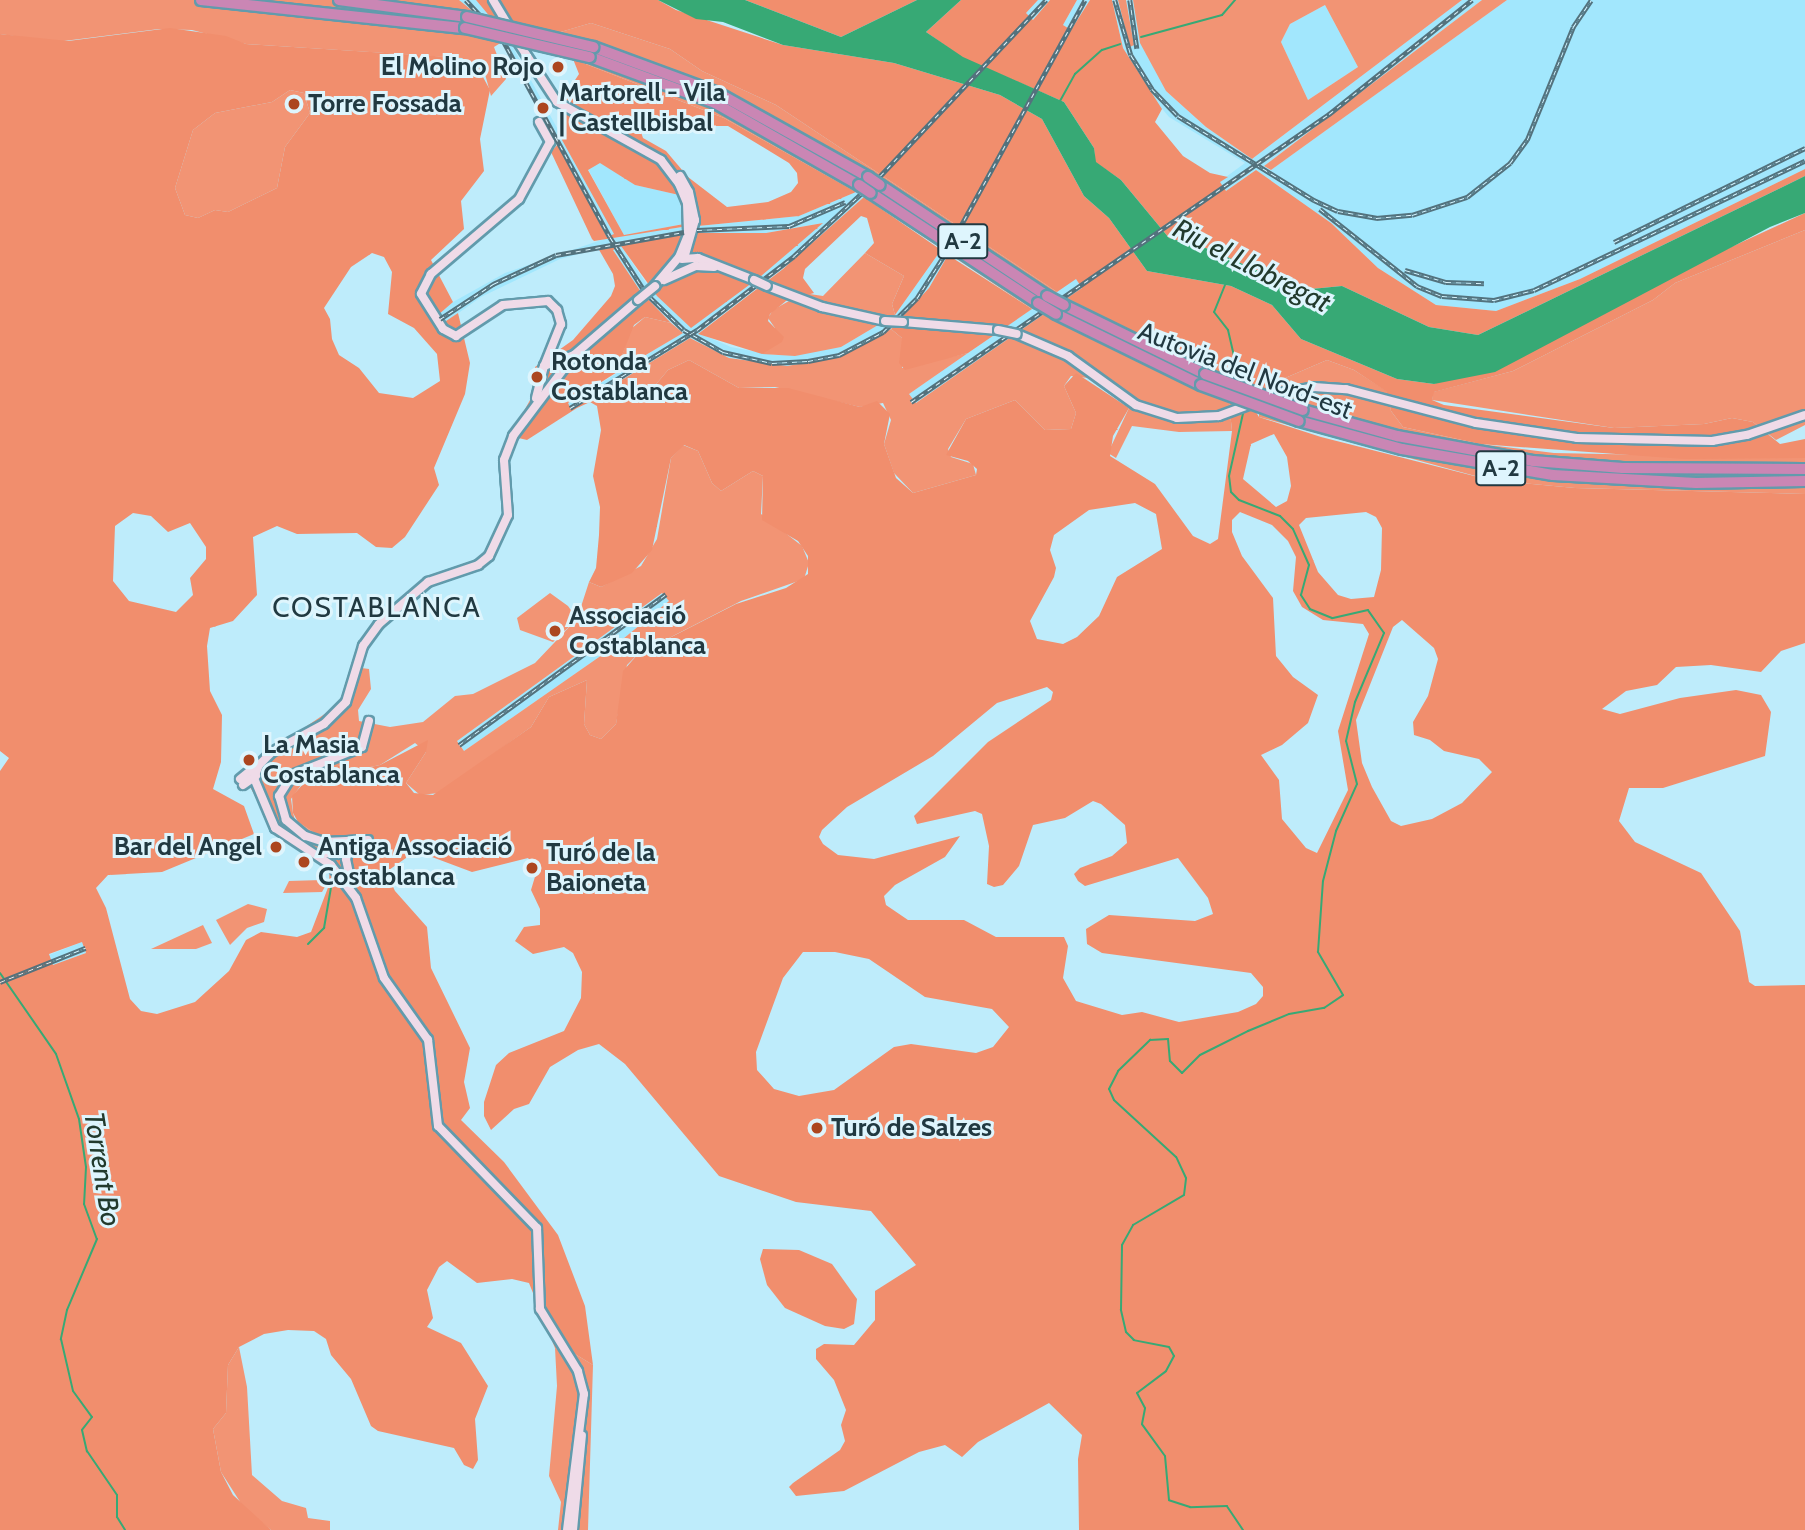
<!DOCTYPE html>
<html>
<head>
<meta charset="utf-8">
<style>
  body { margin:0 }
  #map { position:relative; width:1805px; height:1530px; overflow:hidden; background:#beecfb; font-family:Cabin,sans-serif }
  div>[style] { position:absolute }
  .built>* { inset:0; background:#a2e7fd }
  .green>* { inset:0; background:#f29474 }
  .forest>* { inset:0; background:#f18e6d }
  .water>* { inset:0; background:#37a975 }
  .stream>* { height:2px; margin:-1px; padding:0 1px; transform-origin:1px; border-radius:1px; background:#37a975 }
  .roads { filter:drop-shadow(2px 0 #629bac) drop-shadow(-2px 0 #629bac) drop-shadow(0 2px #629bac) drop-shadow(0 -2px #629bac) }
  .secondary>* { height:8px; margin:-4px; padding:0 4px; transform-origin:4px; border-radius:4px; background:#efdbe8 }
  .highway>* { height:10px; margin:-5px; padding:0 5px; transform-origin:5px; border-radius:5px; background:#ca86b4 }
  .rail>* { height:4.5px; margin-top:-2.25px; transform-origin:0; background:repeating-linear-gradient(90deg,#def5fd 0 5px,#53727d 0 10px); box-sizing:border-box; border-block:2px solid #53727d }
  .bridges { filter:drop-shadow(2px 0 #629bac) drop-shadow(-2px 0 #629bac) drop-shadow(0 2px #629bac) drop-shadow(0 -2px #629bac) }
  .secondary-bridge>* { height:8px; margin:-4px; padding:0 4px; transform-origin:4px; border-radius:4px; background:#efdbe8 }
  .highway-bridge>* { height:10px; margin:-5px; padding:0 5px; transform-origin:5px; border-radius:5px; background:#ca86b4 }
  .dots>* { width:19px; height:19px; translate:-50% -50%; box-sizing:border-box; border:4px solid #def5fd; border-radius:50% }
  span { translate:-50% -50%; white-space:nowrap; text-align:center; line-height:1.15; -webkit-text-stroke:6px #def5fd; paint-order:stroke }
  .shield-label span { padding:2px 5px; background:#def5fd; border:2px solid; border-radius:5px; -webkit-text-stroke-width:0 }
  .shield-label { font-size:24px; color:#213941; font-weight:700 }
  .poi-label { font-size:26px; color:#213941; font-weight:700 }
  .right { translate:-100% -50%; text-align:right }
  .left { translate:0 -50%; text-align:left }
  .street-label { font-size:26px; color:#213941 }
  .water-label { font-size:28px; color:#223a2d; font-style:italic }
  .neighbourhood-label { font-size:28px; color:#213941; letter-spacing:2px }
</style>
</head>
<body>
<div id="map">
  <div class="built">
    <i style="clip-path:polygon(459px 0,476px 0,503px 29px,615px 234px,608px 237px,683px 227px,683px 236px,621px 243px,560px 259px,481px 297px,443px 324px,437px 315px,453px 302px,505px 273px,607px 238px,507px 49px)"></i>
    <i style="clip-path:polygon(1038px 0,1050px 0,1033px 20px,1026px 13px)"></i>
    <i style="clip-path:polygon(1077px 0,1090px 0,1071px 30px,1063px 25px)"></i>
    <i style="clip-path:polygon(1112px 0,1118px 0,1131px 46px,1126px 1px,1133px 0,1166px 91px,1206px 127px,1252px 159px,1462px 0,1482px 0,1264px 166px,1271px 170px,1507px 0,1805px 0,1805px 169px,1580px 279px,1496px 311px,1436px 305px,1378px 268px,1331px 223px,1256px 170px,1226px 191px,1219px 182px,1245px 163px,1169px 117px,1154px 99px,1123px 48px)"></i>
    <i style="clip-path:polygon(1325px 5px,1358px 67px,1308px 100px,1281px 42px,1290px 24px)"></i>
    <i style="clip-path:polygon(600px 162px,635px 185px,679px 195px,684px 224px,624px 235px,588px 169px)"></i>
    <i style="clip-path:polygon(856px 192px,864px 197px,830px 229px,699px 333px,731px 347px,774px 355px,841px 347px,895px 315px,941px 250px,948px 255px,929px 288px,891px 329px,839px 357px,787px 366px,729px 358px,690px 338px,571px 409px,567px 404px,682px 333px,641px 292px,612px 250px,621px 246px,646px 283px,760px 277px,822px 223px,766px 233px,697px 233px,698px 226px,799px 216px)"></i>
    <i style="clip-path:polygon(1076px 278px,1082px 288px,916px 403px,909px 394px)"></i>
    <i style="clip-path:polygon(663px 593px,669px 601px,612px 648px,464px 751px,457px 741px)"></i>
    <i style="clip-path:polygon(82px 942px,86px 953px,53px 965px,49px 955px)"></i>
  </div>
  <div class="green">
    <i style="clip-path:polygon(0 0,459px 0,490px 25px,502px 42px,494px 47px,506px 79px,491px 96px,485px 74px,462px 58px,246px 44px,192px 30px,159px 29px,56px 42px,0 34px)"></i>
    <i style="clip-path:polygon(1118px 0,1126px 0,1134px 45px,1130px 47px)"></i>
    <i style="clip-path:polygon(evenodd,1133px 0,1462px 0,1252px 159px,1206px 127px,1166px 91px,1140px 43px,1133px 0,1325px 5px,1358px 67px,1308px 100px,1281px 42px,1290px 24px,1325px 5px)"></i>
    <i style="clip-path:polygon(1482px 0,1507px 0,1271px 170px,1264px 166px)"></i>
    <i style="clip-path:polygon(591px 23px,670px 49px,702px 71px,776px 105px,1057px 292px,1032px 309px,856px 192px,724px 118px,573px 59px,557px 33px)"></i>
    <i style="clip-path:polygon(290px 90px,304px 93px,310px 113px,285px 147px,277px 188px,228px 212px,215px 210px,198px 218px,185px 215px,175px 188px,193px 130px,215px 113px,272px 102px)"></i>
    <i style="clip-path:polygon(1805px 230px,1805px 425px,1776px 440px,1753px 422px,1732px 418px,1704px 424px,1614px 428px,1432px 400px,1433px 392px,1513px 371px,1653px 300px,1675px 283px)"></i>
    <i style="clip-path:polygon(865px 253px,904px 276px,892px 304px,895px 315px,841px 347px,795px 356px,762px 354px,775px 328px,768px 318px,773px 310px,803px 293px,823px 296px)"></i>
    <i style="clip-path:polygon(1067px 298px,1157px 346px,1220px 372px,1228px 392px,1232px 431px,1179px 432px,1132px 426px,1116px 458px,1108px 453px,1129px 408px,1088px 378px,1071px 376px,1064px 386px,1076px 413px,1071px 429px,1045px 430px,1015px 400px,966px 419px,948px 449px,951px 457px,973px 464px,976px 475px,913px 493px,894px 473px,884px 444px,891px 420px,883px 403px,860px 407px,775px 387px,739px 388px,689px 360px,668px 370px,647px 395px,625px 378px,690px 338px,729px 358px,787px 366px,839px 357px,891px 329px,902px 338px,902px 368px,968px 353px,909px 394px,916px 403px)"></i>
    <i style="clip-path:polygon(645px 317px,671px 323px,683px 333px,622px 369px,621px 358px,631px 329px)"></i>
    <i style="clip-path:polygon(1327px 360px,1354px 370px,1388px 392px,1391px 411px,1403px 427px,1480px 444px,1554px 453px,1805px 458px,1805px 494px,1575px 488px,1490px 480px,1259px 417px,1259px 392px,1264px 387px)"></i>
    <i style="clip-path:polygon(evenodd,683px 445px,698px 451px,712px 483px,721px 491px,753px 471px,763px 476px,761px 514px,802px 546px,809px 563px,804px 579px,741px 601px,638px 654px,627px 665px,616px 724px,601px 739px,590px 735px,584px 724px,587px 680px,549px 697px,531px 727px,439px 793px,420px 795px,406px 783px,426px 752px,415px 743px,380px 765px,360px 769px,340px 765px,301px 785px,291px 799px,293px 813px,295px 820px,325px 840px,327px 865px,281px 840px,247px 782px,255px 761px,338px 705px,354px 667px,369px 669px,371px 689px,358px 710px,359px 721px,390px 727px,423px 722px,455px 696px,473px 694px,535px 663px,573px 623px,553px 642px,520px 630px,517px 618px,550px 593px,568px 606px,577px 619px,589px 582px,601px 587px,641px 566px,657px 539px,671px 458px,683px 445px,662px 593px,669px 601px,612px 648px,464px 751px,457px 741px,662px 593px)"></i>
    <i style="clip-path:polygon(322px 880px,326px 885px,322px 892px,283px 893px,289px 881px)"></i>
    <i style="clip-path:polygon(248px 904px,267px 909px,264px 922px,247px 928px,230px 945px,216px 920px)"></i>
    <i style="clip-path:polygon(203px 925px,212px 943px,196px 949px,151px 949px)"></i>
    <i style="clip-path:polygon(239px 1347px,247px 1387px,252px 1475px,282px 1501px,306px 1508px,308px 1518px,330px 1521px,330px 1530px,271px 1530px,244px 1508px,221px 1472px,213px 1429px,226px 1413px,228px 1365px)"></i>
    <i style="clip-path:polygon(555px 1348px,570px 1351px,593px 1365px,588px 1530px,558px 1530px,561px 1502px,549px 1476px,557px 1386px)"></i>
  </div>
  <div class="forest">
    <i style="clip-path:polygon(evenodd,476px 0,658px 0,676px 10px,783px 45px,894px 63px,1000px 95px,1042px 119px,1084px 196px,1109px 218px,1147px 271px,1231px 286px,1272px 305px,1301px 339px,1397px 379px,1434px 384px,1805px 213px,1805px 230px,1675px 283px,1653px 300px,1513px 371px,1434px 392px,1432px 400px,1444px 405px,1614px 428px,1704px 424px,1732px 418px,1753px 422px,1780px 444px,1805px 439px,1805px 458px,1684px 459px,1480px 444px,1403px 427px,1391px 411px,1387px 392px,1354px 370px,1327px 360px,1264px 387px,1256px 412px,1259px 417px,1321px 437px,1490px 480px,1575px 488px,1805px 494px,1805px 643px,1781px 651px,1761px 672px,1711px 665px,1676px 667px,1657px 685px,1626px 691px,1602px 709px,1620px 714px,1680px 698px,1736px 690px,1761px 695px,1771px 712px,1765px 756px,1663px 788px,1629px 788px,1619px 821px,1635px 842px,1701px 873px,1740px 931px,1749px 982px,1755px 986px,1805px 985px,1805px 1530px,1079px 1530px,1078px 1459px,1082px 1435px,1049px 1403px,978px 1442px,962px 1457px,945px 1445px,919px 1452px,844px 1491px,796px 1496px,789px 1487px,793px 1483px,840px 1450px,845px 1441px,841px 1425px,846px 1410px,834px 1380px,816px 1359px,816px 1349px,824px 1344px,854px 1345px,875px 1320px,875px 1291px,916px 1265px,871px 1211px,796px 1202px,719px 1176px,625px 1064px,599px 1044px,578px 1050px,550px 1067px,529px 1104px,514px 1109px,491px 1130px,484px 1116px,484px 1102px,496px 1065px,509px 1053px,564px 1031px,581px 998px,582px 972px,573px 953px,564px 947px,533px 954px,515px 941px,524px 927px,540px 925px,540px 909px,531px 890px,537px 870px,528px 858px,472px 872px,416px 851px,386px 872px,395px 891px,427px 927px,431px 968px,470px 1048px,464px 1082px,470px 1108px,461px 1120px,504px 1162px,558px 1235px,585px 1306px,593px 1365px,570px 1351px,555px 1348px,529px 1283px,512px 1279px,477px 1283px,447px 1261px,439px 1267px,427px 1290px,433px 1318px,427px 1327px,461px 1343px,488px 1386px,475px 1419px,478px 1460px,473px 1469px,464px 1465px,454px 1448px,378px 1431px,371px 1426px,351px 1379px,331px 1355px,326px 1339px,314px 1331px,288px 1330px,264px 1334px,239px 1347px,228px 1365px,226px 1413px,213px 1429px,221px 1472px,233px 1495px,271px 1530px,0 1530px,0 771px,9px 758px,0 751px,0 34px,68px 41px,170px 28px,226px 36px,246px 44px,450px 57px,477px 66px,490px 90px,480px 139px,484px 171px,461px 201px,464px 229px,431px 260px,453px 302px,438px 315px,443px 323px,458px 313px,470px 363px,465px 394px,434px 468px,439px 485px,405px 537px,392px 548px,376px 547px,357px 533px,297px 534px,277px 526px,253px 537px,257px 595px,233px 621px,210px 628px,207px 646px,210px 691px,222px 715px,221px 762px,213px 789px,244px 806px,254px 834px,162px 872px,108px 875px,96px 888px,106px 908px,130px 999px,141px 1011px,157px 1014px,195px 1002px,229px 971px,246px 940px,261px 932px,297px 937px,311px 932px,329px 885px,330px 853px,325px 840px,298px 822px,293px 813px,292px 796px,306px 781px,340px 765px,360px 769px,380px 765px,428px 740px,426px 752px,406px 783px,414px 793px,433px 795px,531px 727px,549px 697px,587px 680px,584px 724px,590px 735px,601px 739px,616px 724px,623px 671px,638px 654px,736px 604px,786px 588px,808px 574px,808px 556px,798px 541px,762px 520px,763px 476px,753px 471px,721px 491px,712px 483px,698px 451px,684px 445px,671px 458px,652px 550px,632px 573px,601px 587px,589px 582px,596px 568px,599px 535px,600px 507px,593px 476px,601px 430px,597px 406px,590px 402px,577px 408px,527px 440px,510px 436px,534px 393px,535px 367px,573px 340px,611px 296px,615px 286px,613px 274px,598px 248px,683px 235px,682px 227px,594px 241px,592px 239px,551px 152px,558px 144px,607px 237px,614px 234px,562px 140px,562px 100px,579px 74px,573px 59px,724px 118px,856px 192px,799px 216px,698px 226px,697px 233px,766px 233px,823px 223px,760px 277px,691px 328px,657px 296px,621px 246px,613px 250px,641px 292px,671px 323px,645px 317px,634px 325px,621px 358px,622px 369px,568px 403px,571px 409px,625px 378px,647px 395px,668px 370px,689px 360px,739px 388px,788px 388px,860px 407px,877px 401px,890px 414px,884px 444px,896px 478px,913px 493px,976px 475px,977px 469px,968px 461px,946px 455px,966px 419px,1015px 400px,1045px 430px,1071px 429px,1076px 413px,1064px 386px,1076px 373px,1129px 408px,1113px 436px,1110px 456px,1155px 484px,1193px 536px,1210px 544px,1218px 539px,1232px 431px,1228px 392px,1220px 372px,1157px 346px,1067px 298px,1082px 288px,1076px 279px,1057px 292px,776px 105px,702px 71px,670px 49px,591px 23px,537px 39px,507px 37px,476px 0,290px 90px,304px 93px,310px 113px,285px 147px,277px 188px,228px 212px,215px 210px,198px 218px,185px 215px,175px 188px,193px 130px,215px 113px,272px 102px,290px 90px,476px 0,638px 123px,728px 126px,789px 163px,797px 173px,798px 183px,791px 192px,768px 202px,727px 207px,688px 177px,666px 151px,643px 138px,638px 123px,476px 0,600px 163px,635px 185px,679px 195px,684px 224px,624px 235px,588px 170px,600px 163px,476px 0,372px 253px,384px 257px,392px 272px,388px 314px,414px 328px,437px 354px,440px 381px,413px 398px,379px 393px,359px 368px,339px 355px,332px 339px,330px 319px,324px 308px,351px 267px,372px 253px,476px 0,1274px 434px,1287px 457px,1291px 486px,1287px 501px,1276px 507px,1243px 479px,1251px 444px,1274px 434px,476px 0,1135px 503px,1156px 514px,1162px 549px,1117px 577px,1099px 616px,1077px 637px,1063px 644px,1037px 639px,1030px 621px,1054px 577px,1056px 568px,1050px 550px,1054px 535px,1089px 510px,1135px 503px,476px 0,1240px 512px,1272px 525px,1288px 541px,1296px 557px,1293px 591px,1302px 607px,1323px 620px,1363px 624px,1369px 634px,1338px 731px,1348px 790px,1317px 853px,1306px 848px,1282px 819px,1279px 780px,1261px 755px,1282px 745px,1308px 723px,1318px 695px,1293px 677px,1276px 656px,1273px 598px,1242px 556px,1232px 532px,1232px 520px,1240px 512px,476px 0,1366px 512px,1376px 517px,1382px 528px,1381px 570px,1374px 597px,1351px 599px,1338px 595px,1318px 572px,1299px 525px,1306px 518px,1366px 512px,476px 0,133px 513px,151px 516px,168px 532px,190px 523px,206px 547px,206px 559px,190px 578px,193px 595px,176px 612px,129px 601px,113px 581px,115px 526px,133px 513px,476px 0,1402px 620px,1434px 648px,1438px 659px,1428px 696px,1413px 722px,1414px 735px,1430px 740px,1444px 751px,1479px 759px,1492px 772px,1462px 803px,1432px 819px,1401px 826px,1391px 821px,1372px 787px,1362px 763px,1356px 720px,1393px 627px,1402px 620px,476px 0,1047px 687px,1053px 692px,1051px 700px,988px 742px,914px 816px,917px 824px,975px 811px,982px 814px,989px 846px,987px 884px,994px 887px,1003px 885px,1019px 866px,1033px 825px,1065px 818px,1093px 801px,1101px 804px,1125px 825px,1127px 843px,1112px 856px,1080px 868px,1074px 874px,1078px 881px,1085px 886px,1178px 858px,1208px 898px,1213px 914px,1195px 921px,1109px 915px,1086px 929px,1087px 944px,1102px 953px,1251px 973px,1263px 987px,1263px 996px,1256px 1004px,1238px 1012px,1179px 1022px,1142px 1012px,1122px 1015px,1076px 1001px,1063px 978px,1068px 946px,1064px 937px,996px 937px,964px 920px,908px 920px,886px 905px,884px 896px,895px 885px,945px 857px,960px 836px,874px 859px,838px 855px,823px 844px,819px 837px,822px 830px,847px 807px,933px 756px,997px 703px,1047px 687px,476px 0,82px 942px,86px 953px,53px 965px,49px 954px,82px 942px,476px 0,803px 952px,835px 952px,869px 959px,925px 997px,992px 1009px,1009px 1027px,993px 1047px,976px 1053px,911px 1044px,894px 1047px,834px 1090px,799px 1096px,774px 1089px,757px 1070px,756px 1052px,783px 978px,803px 952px)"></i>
    <i style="clip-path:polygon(745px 0,917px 0,841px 37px)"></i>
    <i style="clip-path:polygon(961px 0,1038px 0,1026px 13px,1033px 20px,1050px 0,1077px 0,1063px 25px,1071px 30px,1090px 0,1112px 0,1123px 48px,1162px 109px,1155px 122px,1183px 156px,1210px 173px,1228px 177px,1220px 182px,1226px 191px,1256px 170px,1331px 223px,1378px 268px,1436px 305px,1496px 311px,1580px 279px,1805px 169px,1805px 176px,1478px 335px,1429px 327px,1342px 286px,1301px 290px,1209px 249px,1169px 238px,1121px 180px,1095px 162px,1094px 148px,1064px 102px,963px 58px,926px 32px)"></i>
    <i style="clip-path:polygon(864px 197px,941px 250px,895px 315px,892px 304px,904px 276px,865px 253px,874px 243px,867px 218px,861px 216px,805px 269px,803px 278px,814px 293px,786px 301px,770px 314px,768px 321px,784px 337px,782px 342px,762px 354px,698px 334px,783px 269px)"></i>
    <i style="clip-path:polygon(948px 255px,1032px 309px,968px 353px,905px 370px,899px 363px,902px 338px,891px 329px,929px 288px)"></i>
    <i style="clip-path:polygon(763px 1249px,799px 1250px,832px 1264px,857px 1299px,854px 1324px,844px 1329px,825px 1326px,785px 1308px,767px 1285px,760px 1259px)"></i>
  </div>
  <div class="water">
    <i style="clip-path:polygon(658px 0,745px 0,841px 37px,917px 0,961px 0,926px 32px,963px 57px,1064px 102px,1094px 148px,1096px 162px,1121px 180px,1169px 238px,1209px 249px,1301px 290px,1342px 286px,1429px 327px,1478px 335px,1805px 176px,1805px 213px,1770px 227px,1495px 372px,1434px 384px,1397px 379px,1301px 339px,1272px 305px,1231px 286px,1147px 271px,1109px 218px,1084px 196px,1042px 119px,1000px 95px,894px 63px,783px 45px,723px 22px,696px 19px)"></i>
  </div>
  <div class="stream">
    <i style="left:1141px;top:37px;width:84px;rotate:-15.2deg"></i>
    <i style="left:1222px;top:15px;width:20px;rotate:-49deg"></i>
    <i style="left:1060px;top:101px;width:31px;rotate:-61deg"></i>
    <i style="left:1075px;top:74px;width:36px;rotate:-42deg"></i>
    <i style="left:1102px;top:50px;width:19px;rotate:-18deg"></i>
    <i style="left:1225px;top:285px;width:29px;rotate:112deg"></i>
    <i style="left:1214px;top:312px;width:23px;rotate:52deg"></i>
    <i style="left:1228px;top:330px;width:53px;rotate:77deg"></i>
    <i style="left:308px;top:944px;width:23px;rotate:-45deg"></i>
    <i style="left:324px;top:928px;width:53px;rotate:-80.2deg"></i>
    <i style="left:0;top:973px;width:98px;rotate:55.3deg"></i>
    <i style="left:56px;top:1054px;width:69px;rotate:70.5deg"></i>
    <i style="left:79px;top:1119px;width:49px;rotate:81.7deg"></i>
    <i style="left:86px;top:1167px;width:37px;rotate:93deg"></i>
    <i style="left:84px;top:1204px;width:37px;rotate:70deg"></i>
    <i style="left:97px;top:1239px;width:77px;rotate:112.9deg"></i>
    <i style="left:67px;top:1310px;width:30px;rotate:102deg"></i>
    <i style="left:61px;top:1339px;width:53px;rotate:77deg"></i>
    <i style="left:73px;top:1391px;width:32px;rotate:54deg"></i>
    <i style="left:92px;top:1417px;width:16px;rotate:128deg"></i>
    <i style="left:82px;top:1430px;width:22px;rotate:77deg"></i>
    <i style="left:87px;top:1451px;width:53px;rotate:55.7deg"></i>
    <i style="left:117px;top:1495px;width:22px;rotate:90deg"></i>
    <i style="left:117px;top:1517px;width:15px;rotate:58deg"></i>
    <i style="left:1243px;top:1530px;width:29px;rotate:-124deg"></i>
    <i style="left:1227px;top:1506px;width:37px;rotate:178deg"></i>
    <i style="left:1190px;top:1507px;width:22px;rotate:-162deg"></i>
    <i style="left:1169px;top:1500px;width:44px;rotate:-95.2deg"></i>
    <i style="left:1165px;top:1456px;width:39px;rotate:-126deg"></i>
    <i style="left:1142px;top:1424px;width:16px;rotate:-79deg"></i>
    <i style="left:1145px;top:1408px;width:17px;rotate:-118deg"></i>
    <i style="left:1137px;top:1393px;width:36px;rotate:-37deg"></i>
    <i style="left:1166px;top:1371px;width:17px;rotate:-62deg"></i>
    <i style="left:1174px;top:1356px;width:10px;rotate:-119deg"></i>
    <i style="left:1169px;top:1347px;width:36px;rotate:-169deg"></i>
    <i style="left:1134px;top:1340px;width:11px;rotate:-135deg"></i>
    <i style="left:1126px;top:1332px;width:23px;rotate:-103deg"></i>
    <i style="left:1121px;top:1310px;width:65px;rotate:-89.1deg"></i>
    <i style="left:1122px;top:1245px;width:23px;rotate:-61deg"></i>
    <i style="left:1133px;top:1225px;width:59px;rotate:-30.5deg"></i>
    <i style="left:1184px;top:1195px;width:17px;rotate:-83deg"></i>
    <i style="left:1186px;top:1178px;width:23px;rotate:-115deg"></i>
    <i style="left:1176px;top:1157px;width:84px;rotate:-137.4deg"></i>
    <i style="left:1114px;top:1100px;width:12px;rotate:-114deg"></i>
    <i style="left:1109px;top:1089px;width:20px;rotate:-63deg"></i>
    <i style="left:1118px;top:1071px;width:45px;rotate:-44.1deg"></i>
    <i style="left:1150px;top:1040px;width:18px;rotate:-3deg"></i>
    <i style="left:1168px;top:1039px;width:22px;rotate:85deg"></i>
    <i style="left:1170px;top:1061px;width:17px;rotate:45deg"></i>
    <i style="left:1182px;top:1073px;width:25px;rotate:-45deg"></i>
    <i style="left:1200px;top:1055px;width:54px;rotate:-26.6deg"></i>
    <i style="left:1248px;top:1031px;width:44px;rotate:-22.5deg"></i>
    <i style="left:1289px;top:1014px;width:36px;rotate:-10deg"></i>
    <i style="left:1324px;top:1008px;width:23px;rotate:-34deg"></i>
    <i style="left:1343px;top:995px;width:50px;rotate:-120.2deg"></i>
    <i style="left:1318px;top:952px;width:71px;rotate:-86deg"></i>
    <i style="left:1323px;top:881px;width:52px;rotate:-75.4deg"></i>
    <i style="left:1336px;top:831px;width:51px;rotate:-65.9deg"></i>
    <i style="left:1357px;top:784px;width:44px;rotate:-104.3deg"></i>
    <i style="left:1346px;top:741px;width:40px;rotate:-77deg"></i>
    <i style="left:1355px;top:702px;width:75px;rotate:-67.2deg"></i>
    <i style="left:1384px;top:633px;width:28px;rotate:-125deg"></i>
    <i style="left:1368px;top:610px;width:37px;rotate:167deg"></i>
    <i style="left:1332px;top:618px;width:24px;rotate:-158deg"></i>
    <i style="left:1310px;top:609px;width:17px;rotate:-123deg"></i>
    <i style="left:1301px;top:595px;width:31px;rotate:-75deg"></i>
    <i style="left:1309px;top:565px;width:39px;rotate:-114deg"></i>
    <i style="left:1293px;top:529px;width:18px;rotate:-135deg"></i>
    <i style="left:1280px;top:516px;width:44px;rotate:-158.7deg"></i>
    <i style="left:1239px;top:500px;width:11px;rotate:-135deg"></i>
    <i style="left:1231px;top:492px;width:16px;rotate:-97deg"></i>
    <i style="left:1229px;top:476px;width:69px;rotate:-77.4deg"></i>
  </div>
  <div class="roads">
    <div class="secondary">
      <i style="left:493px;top:0;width:31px;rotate:59deg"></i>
      <i style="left:516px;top:39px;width:75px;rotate:56.9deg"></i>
      <i style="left:557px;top:102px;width:119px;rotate:29.1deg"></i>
      <i style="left:661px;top:160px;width:30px;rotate:53deg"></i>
      <i style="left:679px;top:184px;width:21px;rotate:67deg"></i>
      <i style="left:687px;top:203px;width:32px;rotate:88deg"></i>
      <i style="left:688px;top:235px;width:24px;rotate:112deg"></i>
      <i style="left:679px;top:257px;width:38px;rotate:130deg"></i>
      <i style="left:539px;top:122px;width:23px;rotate:61deg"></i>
      <i style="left:550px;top:142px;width:65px;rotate:118.5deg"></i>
      <i style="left:519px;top:199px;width:116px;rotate:139.6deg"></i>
      <i style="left:431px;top:274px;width:22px;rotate:117deg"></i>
      <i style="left:421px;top:294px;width:41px;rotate:57.8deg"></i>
      <i style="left:443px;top:329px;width:15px;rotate:28deg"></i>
      <i style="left:456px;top:336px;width:56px;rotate:-33.4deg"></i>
      <i style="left:503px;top:305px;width:45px;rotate:-5.1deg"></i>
      <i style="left:548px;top:301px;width:13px;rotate:45deg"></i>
      <i style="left:557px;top:310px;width:15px;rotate:74deg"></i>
      <i style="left:561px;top:324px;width:48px;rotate:111.8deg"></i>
      <i style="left:680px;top:176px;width:18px;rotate:61deg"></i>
      <i style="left:689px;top:192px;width:29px;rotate:78deg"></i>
      <i style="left:695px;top:220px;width:37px;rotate:106deg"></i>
      <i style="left:682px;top:259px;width:16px;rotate:-4deg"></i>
      <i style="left:698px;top:258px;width:60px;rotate:21.4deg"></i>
      <i style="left:664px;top:280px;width:35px;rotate:-24deg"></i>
      <i style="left:696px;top:266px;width:18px;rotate:3deg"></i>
      <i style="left:767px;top:286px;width:59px;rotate:20.9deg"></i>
      <i style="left:822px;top:307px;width:65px;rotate:12.5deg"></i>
      <i style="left:903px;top:322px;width:95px;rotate:4.8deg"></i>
      <i style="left:1017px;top:334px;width:56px;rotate:23.3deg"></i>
      <i style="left:1068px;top:356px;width:84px;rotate:35.8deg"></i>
      <i style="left:1136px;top:405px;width:43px;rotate:17.6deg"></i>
      <i style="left:1177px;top:418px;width:42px;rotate:-2.7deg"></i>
      <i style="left:1219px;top:416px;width:66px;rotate:-20.4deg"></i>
      <i style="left:1281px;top:393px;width:34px;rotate:-10deg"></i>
      <i style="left:1314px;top:387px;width:32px;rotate:4deg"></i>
      <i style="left:1346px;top:389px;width:134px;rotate:14.7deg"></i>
      <i style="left:1476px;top:423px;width:102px;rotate:8.4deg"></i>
      <i style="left:1577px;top:438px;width:135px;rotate:1.3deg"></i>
      <i style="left:1712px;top:441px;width:36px;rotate:-10deg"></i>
      <i style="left:1747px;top:435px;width:61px;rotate:-19deg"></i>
      <i style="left:536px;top:398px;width:33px;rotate:-76deg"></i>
      <i style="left:544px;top:366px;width:30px;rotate:-20deg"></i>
      <i style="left:240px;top:779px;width:19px;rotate:-39deg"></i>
      <i style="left:243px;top:785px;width:16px;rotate:-35deg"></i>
      <i style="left:368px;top:840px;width:44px;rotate:177.4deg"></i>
      <i style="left:324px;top:842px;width:20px;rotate:-162deg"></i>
      <i style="left:305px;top:836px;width:25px;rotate:-140deg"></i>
      <i style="left:286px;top:820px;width:25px;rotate:-106deg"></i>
      <i style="left:279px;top:796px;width:25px;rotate:-58deg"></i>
      <i style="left:292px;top:775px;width:75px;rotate:-21.8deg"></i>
      <i style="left:362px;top:747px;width:27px;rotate:-75deg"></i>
      <i style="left:323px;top:853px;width:16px;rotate:4deg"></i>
      <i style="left:339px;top:854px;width:30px;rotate:-26deg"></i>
      <i style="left:350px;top:878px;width:19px;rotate:-102deg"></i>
      <i style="left:346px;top:859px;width:13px;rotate:-72deg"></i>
      <i style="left:567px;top:1530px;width:137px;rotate:-82.9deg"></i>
      <i style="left:584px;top:1394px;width:24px;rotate:-105deg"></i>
      <i style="left:578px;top:1371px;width:73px;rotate:-121.5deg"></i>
      <i style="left:540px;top:1309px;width:81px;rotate:-92.1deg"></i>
      <i style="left:537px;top:1228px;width:142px;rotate:-134.1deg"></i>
      <i style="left:438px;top:1126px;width:87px;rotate:-96.6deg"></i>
      <i style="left:428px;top:1040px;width:76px;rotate:-125.4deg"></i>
      <i style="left:384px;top:978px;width:85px;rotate:-109.3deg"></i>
      <i style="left:356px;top:898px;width:41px;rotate:-127.1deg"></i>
      <i style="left:331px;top:865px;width:67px;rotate:-146.5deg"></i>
      <i style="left:275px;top:828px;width:54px;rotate:-112.8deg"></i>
      <i style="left:254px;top:778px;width:14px;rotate:-69deg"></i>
      <i style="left:259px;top:765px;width:18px;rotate:-45deg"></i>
      <i style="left:272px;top:752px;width:59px;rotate:-28.3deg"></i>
      <i style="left:324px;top:724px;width:31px;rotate:-45deg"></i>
      <i style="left:346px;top:702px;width:59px;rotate:-73.1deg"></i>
      <i style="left:363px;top:646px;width:27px;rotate:-54deg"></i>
      <i style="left:379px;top:624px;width:65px;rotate:-40.6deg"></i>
      <i style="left:428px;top:582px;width:53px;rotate:-18.8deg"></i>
      <i style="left:478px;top:565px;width:14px;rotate:-39deg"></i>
      <i style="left:489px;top:556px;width:45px;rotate:-65.1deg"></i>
      <i style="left:508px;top:515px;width:55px;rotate:-94.2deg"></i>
      <i style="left:504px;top:460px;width:26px;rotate:-69deg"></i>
      <i style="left:513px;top:436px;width:101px;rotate:-53deg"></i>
      <i style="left:574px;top:355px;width:84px;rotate:-40.7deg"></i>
      <i style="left:573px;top:1530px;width:95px;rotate:-84.6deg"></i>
    </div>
    <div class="highway">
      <i style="left:201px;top:0;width:265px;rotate:6.1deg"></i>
      <i style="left:339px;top:0;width:129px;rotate:7.6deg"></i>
      <i style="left:593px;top:47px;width:133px;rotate:20.2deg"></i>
      <i style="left:718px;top:93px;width:172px;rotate:29.2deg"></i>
      <i style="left:590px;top:57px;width:133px;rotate:20.2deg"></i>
      <i style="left:715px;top:103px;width:166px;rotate:29.7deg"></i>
      <i style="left:880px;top:185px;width:201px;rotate:33.6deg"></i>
      <i style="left:871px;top:193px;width:200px;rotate:33.4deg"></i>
      <i style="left:1064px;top:305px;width:157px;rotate:26.1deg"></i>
      <i style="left:1056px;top:314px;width:161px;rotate:26.1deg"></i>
      <i style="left:1303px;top:410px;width:98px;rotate:15.5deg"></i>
      <i style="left:1397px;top:436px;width:138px;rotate:10.4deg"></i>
      <i style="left:1533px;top:461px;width:90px;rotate:4.4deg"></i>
      <i style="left:1623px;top:468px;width:182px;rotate:0.3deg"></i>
      <i style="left:1299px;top:421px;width:107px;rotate:15.2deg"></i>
      <i style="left:1402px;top:449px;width:153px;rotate:9.8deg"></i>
      <i style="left:1553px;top:475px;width:143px;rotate:3.2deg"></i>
      <i style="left:1696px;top:483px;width:109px;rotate:-1.1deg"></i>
    </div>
  </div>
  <div class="rail">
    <i style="left:466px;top:0;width:54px;rotate:47.2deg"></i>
    <i style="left:503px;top:40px;width:224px;rotate:61.5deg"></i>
    <i style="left:610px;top:237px;width:63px;rotate:57.3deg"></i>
    <i style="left:1115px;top:0;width:57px;rotate:73.8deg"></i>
    <i style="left:1131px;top:55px;width:40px;rotate:58deg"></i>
    <i style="left:1152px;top:89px;width:37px;rotate:46deg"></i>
    <i style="left:1178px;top:116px;width:160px;rotate:31.7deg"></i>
    <i style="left:1314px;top:200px;width:26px;rotate:25deg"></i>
    <i style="left:1338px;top:211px;width:39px;rotate:10deg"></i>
    <i style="left:1376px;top:218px;width:36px;rotate:-5deg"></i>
    <i style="left:1412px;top:215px;width:58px;rotate:-18.1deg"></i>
    <i style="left:1467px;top:197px;width:55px;rotate:-38.3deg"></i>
    <i style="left:1510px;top:163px;width:29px;rotate:-54deg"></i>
    <i style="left:1527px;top:140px;width:122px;rotate:-67.8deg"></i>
    <i style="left:1573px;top:27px;width:32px;rotate:-56deg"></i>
    <i style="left:1130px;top:0;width:49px;rotate:81.7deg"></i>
    <i style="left:1320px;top:209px;width:124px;rotate:38.4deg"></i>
    <i style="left:1417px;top:286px;width:27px;rotate:22deg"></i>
    <i style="left:1442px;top:296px;width:52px;rotate:4.4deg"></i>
    <i style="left:1494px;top:300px;width:41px;rotate:-14deg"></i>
    <i style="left:1534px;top:290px;width:300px;rotate:-25.5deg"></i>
    <i style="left:959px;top:229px;width:261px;rotate:-61.2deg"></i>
    <i style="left:697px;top:230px;width:92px;rotate:-2.5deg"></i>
    <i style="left:789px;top:226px;width:61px;rotate:-23.2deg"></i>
    <i style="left:1614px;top:242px;width:213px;rotate:-26.2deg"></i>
    <i style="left:1405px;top:270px;width:43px;rotate:16.3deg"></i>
    <i style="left:1446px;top:282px;width:38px;rotate:2deg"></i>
    <i style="left:650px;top:297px;width:47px;rotate:44.1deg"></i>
    <i style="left:684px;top:330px;width:45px;rotate:29.4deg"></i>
    <i style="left:723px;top:352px;width:50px;rotate:12.7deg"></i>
    <i style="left:772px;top:363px;width:36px;rotate:-3deg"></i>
    <i style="left:808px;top:361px;width:32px;rotate:-11deg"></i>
    <i style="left:839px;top:355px;width:50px;rotate:-27.6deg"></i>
    <i style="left:883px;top:332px;width:48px;rotate:-45deg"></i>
    <i style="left:917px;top:298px;width:52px;rotate:-57.5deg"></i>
    <i style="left:440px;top:319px;width:64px;rotate:-33.4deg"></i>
    <i style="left:493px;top:284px;width:69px;rotate:-24.7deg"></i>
    <i style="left:556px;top:255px;width:130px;rotate:-10.2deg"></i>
    <i style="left:911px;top:402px;width:508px;rotate:-34.57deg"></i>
    <i style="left:1329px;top:114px;width:183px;rotate:-38.6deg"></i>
    <i style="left:570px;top:408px;width:149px;rotate:-31.6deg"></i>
    <i style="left:697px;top:330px;width:122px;rotate:-37.3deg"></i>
    <i style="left:794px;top:256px;width:117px;rotate:-42.9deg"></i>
    <i style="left:880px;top:176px;width:242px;rotate:-46.7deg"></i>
    <i style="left:459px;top:745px;width:256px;rotate:-36.1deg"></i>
    <i style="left:0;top:982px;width:92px;rotate:-21.8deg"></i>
  </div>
  <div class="bridges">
    <div class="secondary-bridge">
      <i style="left:754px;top:280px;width:14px;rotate:25deg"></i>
      <i style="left:638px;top:300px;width:22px;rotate:-39deg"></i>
      <i style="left:885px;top:321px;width:18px;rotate:3deg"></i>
      <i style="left:998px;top:330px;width:19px;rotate:12deg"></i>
    </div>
    <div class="highway-bridge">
      <i style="left:467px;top:17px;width:130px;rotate:13.4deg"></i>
      <i style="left:465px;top:28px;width:128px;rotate:13.1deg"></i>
      <i style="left:868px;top:177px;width:14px;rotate:34deg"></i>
      <i style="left:859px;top:185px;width:14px;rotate:34deg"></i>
      <i style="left:1047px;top:296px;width:19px;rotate:28deg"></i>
      <i style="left:1038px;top:303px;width:21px;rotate:31deg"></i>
      <i style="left:1205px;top:374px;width:104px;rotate:20.2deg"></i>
      <i style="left:1201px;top:385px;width:104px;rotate:20.2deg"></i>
    </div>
  </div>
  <div class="dots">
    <i style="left:558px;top:67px;background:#ac461f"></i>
    <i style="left:294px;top:104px;background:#ac461f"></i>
    <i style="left:543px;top:108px;background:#ac461f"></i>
    <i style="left:537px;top:377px;background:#ac461f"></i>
    <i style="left:555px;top:631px;background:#ac461f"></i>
    <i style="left:249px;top:760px;background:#ac461f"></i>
    <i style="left:276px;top:847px;background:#ac461f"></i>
    <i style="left:304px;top:862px;background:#ac461f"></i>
    <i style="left:532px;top:868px;background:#ac461f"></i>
    <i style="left:817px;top:1128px;background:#ac461f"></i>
  </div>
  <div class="shield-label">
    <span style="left:963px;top:241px">A-2</span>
    <span style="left:1501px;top:468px">A-2</span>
  </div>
  <div class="poi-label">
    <span class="right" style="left:544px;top:67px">El Molino Rojo</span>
    <span class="left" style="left:559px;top:108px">Martorell - Vila<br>| Castellbisbal</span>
    <span class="left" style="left:308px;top:104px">Torre Fossada</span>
    <span class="left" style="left:551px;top:377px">Rotonda<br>Costablanca</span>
    <span class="left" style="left:569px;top:631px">Associació<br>Costablanca</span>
    <span class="left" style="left:263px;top:760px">La Masia<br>Costablanca</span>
    <span class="right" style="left:262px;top:847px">Bar del Angel</span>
    <span class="left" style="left:318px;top:862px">Antiga Associació<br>Costablanca</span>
    <span class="left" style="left:546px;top:868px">Turó de la<br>Baioneta</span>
    <span class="left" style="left:831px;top:1128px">Turó de Salzes</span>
  </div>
  <div class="street-label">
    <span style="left:1245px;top:371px;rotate:21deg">Autovia del Nord-est</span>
  </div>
  <div class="water-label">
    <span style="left:1252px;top:265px;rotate:27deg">Riu el Llobregat</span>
    <span style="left:103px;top:1169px;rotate:81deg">Torrent Bo</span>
  </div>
  <div class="neighbourhood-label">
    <span style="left:377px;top:607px">COSTABLANCA</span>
  </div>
</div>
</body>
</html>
